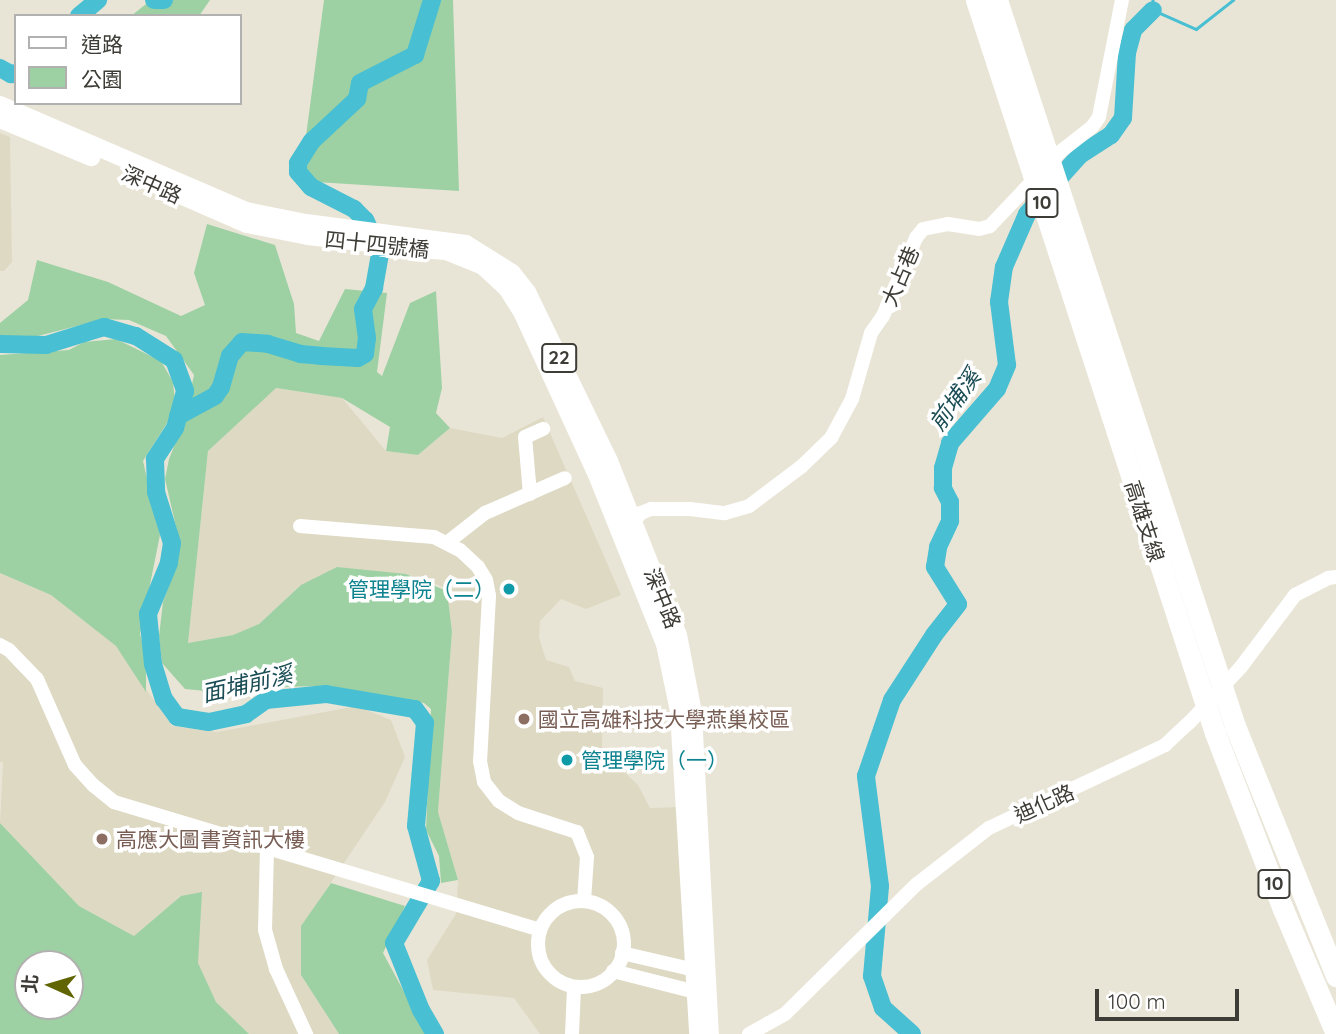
<!DOCTYPE html>
<html>
<head>
<meta charset="utf-8">
<style>
  body { margin:0 }
  #map { position:relative; width:1336px; height:1034px; overflow:hidden; background:#e9e5d6; font-family:Quicksand,"Noto Sans TC",sans-serif }
  div>[style] { position:absolute }
  .built>* { inset:0; background:#ded9c3 }
  .green>* { inset:0; background:#9dd1a4 }
  .stream>* { height:2.5px; margin:-1.25px; padding:0 1.25px; transform-origin:1.25px; border-radius:1.25px; background:#48bfd2 }
  .river>* { height:18px; margin:-9px; padding:0 9px; transform-origin:9px; border-radius:9px; background:#48bfd2 }
  .minor>* { height:14px; margin:-7px; padding:0 7px; transform-origin:7px; border-radius:7px; background:#fff }
  .minor>.ring { margin:-7px; padding:0; box-sizing:content-box; background:none; border:14px solid #fff; border-radius:50% }
  .major>* { height:18px; margin:-9px; padding:0 9px; transform-origin:9px; border-radius:9px; background:#fff }
  .highway>* { height:21px; margin:-10.5px; padding:0 10.5px; transform-origin:10.5px; border-radius:10.5px; background:#fff }
  .dots>* { width:19px; height:19px; translate:-50% -50%; box-sizing:border-box; border:4px solid #fff; border-radius:50% }
  span { translate:-50% -50%; white-space:nowrap; text-align:center; line-height:1.15; -webkit-text-stroke:7px #fff; paint-order:stroke }
  .shield-label span { padding:2px 5px; background:#fff; border:2px solid; border-radius:5px; -webkit-text-stroke-width:0 }
  .shield-label { font-size:19px; color:#3d3c36; font-weight:700 }
  .street-label { font-size:21px; color:#3d3c36 }
  .culture-label { font-size:21px; color:#0d838f }
  .right { translate:-100% -50%; text-align:right }
  .left { translate:0 -50%; text-align:left }
  .education-label { font-size:21px; color:#785e54 }
  .water-label { font-size:23px; color:#194c54; font-style:italic }
  .legend { position:absolute; left:14px; top:14px; width:228px; height:91px; box-sizing:border-box; background:#fff; border:2px solid #b1b1af; margin:0; padding:9px 12px; list-style:none; font-size:21px; color:#3d3c36 }
  .legend li { display:flex; align-items:center; gap:14px; height:35px }
  .legend b { width:35px; border:2px solid #b1b1af }
  .north { position:absolute; left:14px; top:950px; width:70px; height:70px; box-sizing:border-box; background:#fff; border:2px solid #b1b1af; border-radius:50%; rotate:274deg; font-size:19px; font-weight:700; line-height:28px; text-align:center; color:#3d3c36 }
  .north::after { content:''; display:block; margin:auto; width:24px; height:32px; background:#606501; clip-path:polygon(50% 0,100% 100%,50% 72%,0 100%) }
  .scale { position:absolute; left:1095px; top:989px; width:144px; height:32px; box-sizing:border-box; border:4px solid #3d3c36; border-top:0; padding-left:9px; font-size:21px; line-height:24px; white-space:nowrap; color:#3d3c36; -webkit-text-stroke:5px #fff; paint-order:stroke }
</style>
</head>
<body>
<div id="map">
  <div class="built">
    <i style="clip-path:polygon(0 133px,10px 137px,12px 262px,4px 271px,0 271px)"></i>
    <i style="clip-path:polygon(275px 388px,342px 398px,386px 451px,418px 455px,450px 428px,502px 438px,543px 417px,621px 595px,586px 609px,561px 599px,540px 621px,539px 637px,546px 660px,569px 667px,575px 681px,603px 688px,602px 751px,638px 785px,650px 808px,679px 807px,691px 1034px,540px 1034px,514px 998px,433px 990px,427px 960px,456px 914px,458px 880px,438px 812px,452px 632px,446px 588px,406px 574px,301px 585px,259px 624px,233px 635px,188px 643px,208px 451px)"></i>
    <i style="clip-path:polygon(0 573px,51px 595px,116px 646px,172px 726px,217px 732px,357px 706px,391px 720px,405px 757px,385px 802px,301px 927px,301px 975px,339px 1034px,249px 1034px,216px 1002px,198px 964px,181px 896px,134px 936px,79px 906px,0 823px,3px 762px,0 762px)"></i>
  </div>
  <div class="green">
    <i style="clip-path:polygon(151px 0,210px 0,199px 16px,131px 16px)"></i>
    <i style="clip-path:polygon(324px 0,453px 0,459px 191px,300px 181px)"></i>
    <i style="clip-path:polygon(207px 224px,275px 245px,294px 304px,296px 333px,319px 341px,345px 289px,387px 293px,377px 372px,382px 376px,410px 303px,436px 291px,442px 388px,436px 413px,450px 428px,418px 455px,386px 451px,390px 427px,342px 398px,276px 388px,208px 451px,188px 643px,233px 635px,259px 624px,301px 585px,337px 567px,406px 574px,447px 591px,452px 632px,438px 812px,458px 880px,441px 883px,439px 856px,426px 830px,431px 709px,424px 703px,326px 686px,272px 687px,238px 694px,185px 689px,162px 663px,159px 636px,163px 602px,175px 569px,180px 544px,165px 479px,169px 459px,184px 422px,194px 375px,166px 336px,129px 320px,104px 319px,38px 336px,0 336px,0 323px,28px 300px,37px 260px,108px 282px,181px 316px,205px 305px,194px 273px)"></i>
    <i style="clip-path:polygon(116px 339px,161px 361px,173px 382px,175px 402px,167px 423px,143px 461px,160px 535px,140px 634px,146px 656px,146px 692px,116px 646px,51px 595px,0 573px,0 355px,69px 350px,84px 342px)"></i>
    <i style="clip-path:polygon(evenodd,0 823px,79px 906px,134px 936px,181px 896px,202px 892px,198px 963px,216px 1002px,249px 1034px,0 1034px,0 823px,28px 964px,70px 964px,70px 1006px,28px 1006px,28px 964px)"></i>
    <i style="clip-path:polygon(331px 883px,405px 906px,383px 953px,427px 1034px,339px 1034px,301px 975px,301px 926px)"></i>
  </div>
  <div class="stream">
    <i style="left:1153px;top:0;width:10px;rotate:90deg"></i>
    <i style="left:1153px;top:10px;width:47px;rotate:23.8deg"></i>
    <i style="left:1196px;top:29px;width:47px;rotate:-38.1deg"></i>
  </div>
  <div class="river">
    <i style="left:154px;top:0;width:10px"></i>
    <i style="left:79px;top:16px;width:25px;rotate:-40deg"></i>
    <i style="left:0;top:68px;width:13px;rotate:29deg"></i>
    <i style="left:11px;top:74px;width:5px;rotate:-11deg"></i>
    <i style="left:0;top:344px;width:46px;rotate:1.2deg"></i>
    <i style="left:46px;top:345px;width:61px;rotate:-17.2deg"></i>
    <i style="left:104px;top:327px;width:33px;rotate:16deg"></i>
    <i style="left:136px;top:336px;width:45px;rotate:32.3deg"></i>
    <i style="left:174px;top:360px;width:33px;rotate:70deg"></i>
    <i style="left:185px;top:391px;width:38px;rotate:105deg"></i>
    <i style="left:175px;top:428px;width:37px;rotate:123deg"></i>
    <i style="left:155px;top:459px;width:33px;rotate:88deg"></i>
    <i style="left:156px;top:492px;width:53px;rotate:72.6deg"></i>
    <i style="left:172px;top:543px;width:20px;rotate:99deg"></i>
    <i style="left:169px;top:563px;width:55px;rotate:112.4deg"></i>
    <i style="left:148px;top:614px;width:50px;rotate:84.3deg"></i>
    <i style="left:153px;top:664px;width:37px;rotate:73deg"></i>
    <i style="left:164px;top:699px;width:22px;rotate:54deg"></i>
    <i style="left:177px;top:717px;width:32px;rotate:9deg"></i>
    <i style="left:209px;top:722px;width:38px;rotate:-12deg"></i>
    <i style="left:246px;top:714px;width:24px;rotate:-35deg"></i>
    <i style="left:266px;top:700px;width:60px;rotate:-5.7deg"></i>
    <i style="left:326px;top:694px;width:90px;rotate:9.6deg"></i>
    <i style="left:415px;top:709px;width:17px;rotate:54deg"></i>
    <i style="left:425px;top:723px;width:103px;rotate:95deg"></i>
    <i style="left:416px;top:826px;width:57px;rotate:74.7deg"></i>
    <i style="left:431px;top:881px;width:72px;rotate:120.8deg"></i>
    <i style="left:394px;top:943px;width:72px;rotate:68.1deg"></i>
    <i style="left:421px;top:1010px;width:28px;rotate:60deg"></i>
    <i style="left:178px;top:416px;width:42px;rotate:-28.4deg"></i>
    <i style="left:215px;top:396px;width:11px;rotate:-56deg"></i>
    <i style="left:221px;top:387px;width:32px;rotate:-74deg"></i>
    <i style="left:230px;top:356px;width:18px;rotate:-49deg"></i>
    <i style="left:242px;top:342px;width:26px;rotate:4deg"></i>
    <i style="left:268px;top:344px;width:34px;rotate:17deg"></i>
    <i style="left:300px;top:354px;width:21px;rotate:5deg"></i>
    <i style="left:321px;top:356px;width:37px;rotate:3deg"></i>
    <i style="left:358px;top:358px;width:8px;rotate:-30deg"></i>
    <i style="left:365px;top:354px;width:16px;rotate:-83deg"></i>
    <i style="left:367px;top:338px;width:29px;rotate:-98deg"></i>
    <i style="left:363px;top:309px;width:24px;rotate:-62deg"></i>
    <i style="left:374px;top:288px;width:36px;rotate:-80deg"></i>
    <i style="left:380px;top:253px;width:36px;rotate:-114deg"></i>
    <i style="left:365px;top:220px;width:16px;rotate:-135deg"></i>
    <i style="left:354px;top:209px;width:48px;rotate:-152.9deg"></i>
    <i style="left:311px;top:187px;width:20px;rotate:-131deg"></i>
    <i style="left:298px;top:172px;width:9px;rotate:-90deg"></i>
    <i style="left:298px;top:163px;width:26px;rotate:-58deg"></i>
    <i style="left:312px;top:141px;width:62px;rotate:-43deg"></i>
    <i style="left:357px;top:99px;width:16px;rotate:-79deg"></i>
    <i style="left:360px;top:83px;width:62px;rotate:-27deg"></i>
    <i style="left:415px;top:55px;width:58px;rotate:-72.8deg"></i>
    <i style="left:912px;top:1034px;width:39px;rotate:-138deg"></i>
    <i style="left:883px;top:1008px;width:34px;rotate:-109deg"></i>
    <i style="left:872px;top:976px;width:90px;rotate:-84.9deg"></i>
    <i style="left:880px;top:886px;width:111px;rotate:-97.3deg"></i>
    <i style="left:866px;top:776px;width:80px;rotate:-71.1deg"></i>
    <i style="left:892px;top:700px;width:77px;rotate:-57.1deg"></i>
    <i style="left:934px;top:635px;width:39px;rotate:-52deg"></i>
    <i style="left:958px;top:604px;width:44px;rotate:-121.9deg"></i>
    <i style="left:935px;top:567px;width:20px;rotate:-81deg"></i>
    <i style="left:938px;top:547px;width:29px;rotate:-65deg"></i>
    <i style="left:950px;top:521px;width:19px;rotate:-90deg"></i>
    <i style="left:950px;top:502px;width:16px;rotate:-117deg"></i>
    <i style="left:943px;top:488px;width:20px;rotate:-90deg"></i>
    <i style="left:943px;top:468px;width:26px;rotate:-74deg"></i>
    <i style="left:950px;top:443px;width:72px;rotate:-49deg"></i>
    <i style="left:997px;top:389px;width:26px;rotate:-67deg"></i>
    <i style="left:1007px;top:365px;width:64px;rotate:-97.2deg"></i>
    <i style="left:999px;top:302px;width:35px;rotate:-82deg"></i>
    <i style="left:1004px;top:267px;width:58px;rotate:-66.5deg"></i>
    <i style="left:1027px;top:214px;width:79px;rotate:-48.1deg"></i>
    <i style="left:1080px;top:155px;width:37px;rotate:-33deg"></i>
    <i style="left:1111px;top:135px;width:21px;rotate:-55deg"></i>
    <i style="left:1123px;top:118px;width:65px;rotate:-86.5deg"></i>
    <i style="left:1127px;top:53px;width:24px;rotate:-75deg"></i>
    <i style="left:1133px;top:30px;width:28px;rotate:-45deg"></i>
  </div>
  <div class="minor">
    <i style="left:530px;top:494px;width:57px;rotate:-95deg"></i>
    <i style="left:525px;top:437px;width:20px;rotate:-24deg"></i>
    <i style="left:300px;top:526px;width:134px;rotate:4.7deg"></i>
    <i style="left:434px;top:537px;width:29px;rotate:27deg"></i>
    <i style="left:460px;top:550px;width:25px;rotate:43deg"></i>
    <i style="left:478px;top:567px;width:15px;rotate:58deg"></i>
    <i style="left:486px;top:580px;width:16px;rotate:79deg"></i>
    <i style="left:489px;top:596px;width:165px;rotate:93.1deg"></i>
    <i style="left:480px;top:761px;width:21px;rotate:79deg"></i>
    <i style="left:484px;top:782px;width:24px;rotate:52deg"></i>
    <i style="left:499px;top:801px;width:22px;rotate:32deg"></i>
    <i style="left:518px;top:813px;width:62px;rotate:17.9deg"></i>
    <i style="left:577px;top:832px;width:27px;rotate:68deg"></i>
    <i style="left:587px;top:857px;width:44px;rotate:93.9deg"></i>
    <i style="left:629px;top:526px;width:18px;rotate:-47deg"></i>
    <i style="left:641px;top:513px;width:11px;rotate:-22deg"></i>
    <i style="left:651px;top:509px;width:39px"></i>
    <i style="left:690px;top:509px;width:35px;rotate:7deg"></i>
    <i style="left:725px;top:513px;width:25px;rotate:-16deg"></i>
    <i style="left:749px;top:506px;width:65px;rotate:-36.9deg"></i>
    <i style="left:801px;top:467px;width:42px;rotate:-44deg"></i>
    <i style="left:831px;top:438px;width:44px;rotate:-61.7deg"></i>
    <i style="left:852px;top:399px;width:69px;rotate:-73.9deg"></i>
    <i style="left:871px;top:333px;width:21px;rotate:-55deg"></i>
    <i style="left:883px;top:316px;width:85px;rotate:-67.1deg"></i>
    <i style="left:916px;top:238px;width:11px;rotate:-52deg"></i>
    <i style="left:923px;top:229px;width:25px;rotate:-11deg"></i>
    <i style="left:948px;top:224px;width:31px;rotate:9deg"></i>
    <i style="left:979px;top:229px;width:11px;rotate:-15deg"></i>
    <i style="left:990px;top:226px;width:102px;rotate:-46.6deg"></i>
    <i style="left:1060px;top:152px;width:41px;rotate:-38deg"></i>
    <i style="left:1092px;top:127px;width:12px;rotate:-55deg"></i>
    <i style="left:1099px;top:117px;width:119px;rotate:-78.9deg"></i>
    <i style="left:448px;top:542px;width:47px;rotate:-38.1deg"></i>
    <i style="left:485px;top:513px;width:87px;rotate:-23.6deg"></i>
    <i style="left:0;top:645px;width:10px;rotate:29deg"></i>
    <i style="left:9px;top:650px;width:40px;rotate:46deg"></i>
    <i style="left:37px;top:679px;width:94px;rotate:66.2deg"></i>
    <i style="left:75px;top:765px;width:27px;rotate:48deg"></i>
    <i style="left:93px;top:785px;width:27px;rotate:39deg"></i>
    <i style="left:114px;top:802px;width:445px;rotate:16.7deg"></i>
    <i style="left:267px;top:849px;width:81px;rotate:91.4deg"></i>
    <i style="left:265px;top:930px;width:41px;rotate:74.2deg"></i>
    <i style="left:276px;top:969px;width:72px;rotate:65.2deg"></i>
    <i class="ring" style="left:538px;top:901px;width:72px;height:72px"></i>
    <i style="left:613px;top:971px;width:86px;rotate:14.2deg"></i>
    <i style="left:696px;top:992px;width:15px;rotate:-37deg"></i>
    <i style="left:708px;top:983px;width:18px;rotate:-135deg"></i>
    <i style="left:695px;top:970px;width:75px;rotate:-166.9deg"></i>
    <i style="left:572px;top:1034px;width:46px;rotate:-87.5deg"></i>
    <i style="left:749px;top:1034px;width:41px;rotate:-29.1deg"></i>
    <i style="left:785px;top:1014px;width:185px;rotate:-44.6deg"></i>
    <i style="left:917px;top:884px;width:91px;rotate:-37.9deg"></i>
    <i style="left:989px;top:828px;width:195px;rotate:-25.2deg"></i>
    <i style="left:1165px;top:745px;width:33px;rotate:-43deg"></i>
    <i style="left:1189px;top:723px;width:76px;rotate:-47.1deg"></i>
    <i style="left:1241px;top:667px;width:90px;rotate:-53.1deg"></i>
    <i style="left:1295px;top:595px;width:37px;rotate:-27deg"></i>
    <i style="left:1328px;top:578px;width:8px;rotate:-7deg"></i>
  </div>
  <div class="major">
    <i style="left:0;top:105px;width:268px;rotate:23.3deg"></i>
    <i style="left:246px;top:211px;width:61px;rotate:11.3deg"></i>
    <i style="left:306px;top:223px;width:161px;rotate:7.5deg"></i>
    <i style="left:466px;top:244px;width:54px;rotate:32.2deg"></i>
    <i style="left:512px;top:273px;width:24px;rotate:52deg"></i>
    <i style="left:527px;top:292px;width:188px;rotate:64.1deg"></i>
    <i style="left:609px;top:461px;width:187px;rotate:68.4deg"></i>
    <i style="left:678px;top:635px;width:79px;rotate:79.1deg"></i>
    <i style="left:693px;top:713px;width:321px;rotate:87deg"></i>
    <i style="left:0;top:119px;width:99px;rotate:22.7deg"></i>
    <i style="left:155px;top:184px;width:100px;rotate:23.5deg"></i>
    <i style="left:247px;top:224px;width:62px;rotate:11.1deg"></i>
    <i style="left:308px;top:236px;width:79px;rotate:6.6deg"></i>
    <i style="left:432px;top:250px;width:14px;rotate:4deg"></i>
    <i style="left:446px;top:251px;width:40px;rotate:22deg"></i>
    <i style="left:483px;top:266px;width:33px;rotate:43deg"></i>
    <i style="left:507px;top:288px;width:31px;rotate:58deg"></i>
    <i style="left:523px;top:314px;width:177px;rotate:65.3deg"></i>
    <i style="left:597px;top:475px;width:182px;rotate:68.1deg"></i>
    <i style="left:665px;top:644px;width:68px;rotate:78.2deg"></i>
    <i style="left:679px;top:711px;width:324px;rotate:86.6deg"></i>
  </div>
  <div class="highway">
    <i style="left:976px;top:0;width:771px;rotate:71.94deg"></i>
    <i style="left:1215px;top:733px;width:189px;rotate:68.9deg"></i>
    <i style="left:1283px;top:909px;width:136px;rotate:67deg"></i>
    <i style="left:997px;top:0;width:764px;rotate:71.85deg"></i>
    <i style="left:1235px;top:726px;width:270px;rotate:68deg"></i>
  </div>
  <div class="dots">
    <i style="left:509px;top:589px;background:#0f9aa8"></i>
    <i style="left:524px;top:719px;background:#8d6e63"></i>
    <i style="left:567px;top:760px;background:#0f9aa8"></i>
    <i style="left:102px;top:839px;background:#8d6e63"></i>
  </div>
  <div class="shield-label">
    <span style="left:1042px;top:203px">10</span>
    <span style="left:559px;top:358px">22</span>
    <span style="left:1274px;top:884px">10</span>
  </div>
  <div class="street-label">
    <span style="left:152px;top:184px;rotate:24deg">深中路</span>
    <span style="left:377px;top:244px;rotate:6deg">四十四號橋</span>
    <span style="left:900px;top:276px;rotate:-67deg">大占巷</span>
    <span style="left:1145px;top:521px;rotate:72deg">高雄支線</span>
    <span style="left:663px;top:598px;rotate:68deg">深中路</span>
    <span style="left:1044px;top:803px;rotate:-24deg">迪化路</span>
  </div>
  <div class="culture-label">
    <span class="right" style="left:495px;top:589px">管理學院（二）</span>
    <span class="left" style="left:581px;top:760px">管理學院（一）</span>
  </div>
  <div class="education-label">
    <span class="left" style="left:538px;top:719px">國立高雄科技大學燕巢校區</span>
    <span class="left" style="left:116px;top:839px">高應大圖書資訊大樓</span>
  </div>
  <div class="water-label">
    <span style="left:955px;top:400px;rotate:-54deg">前埔溪</span>
    <span style="left:247px;top:684px;rotate:-13deg">面埔前溪</span>
  </div>
  <ul class="legend">
  <li><b style="height:9px;background:#fff"></b>道路</li>
  <li><b style="height:19px;background:#9dd1a4"></b>公園</li>
  </ul>
  <div class="north">北</div>
  <div class="scale">100 m</div>
</div>
</body>
</html>
